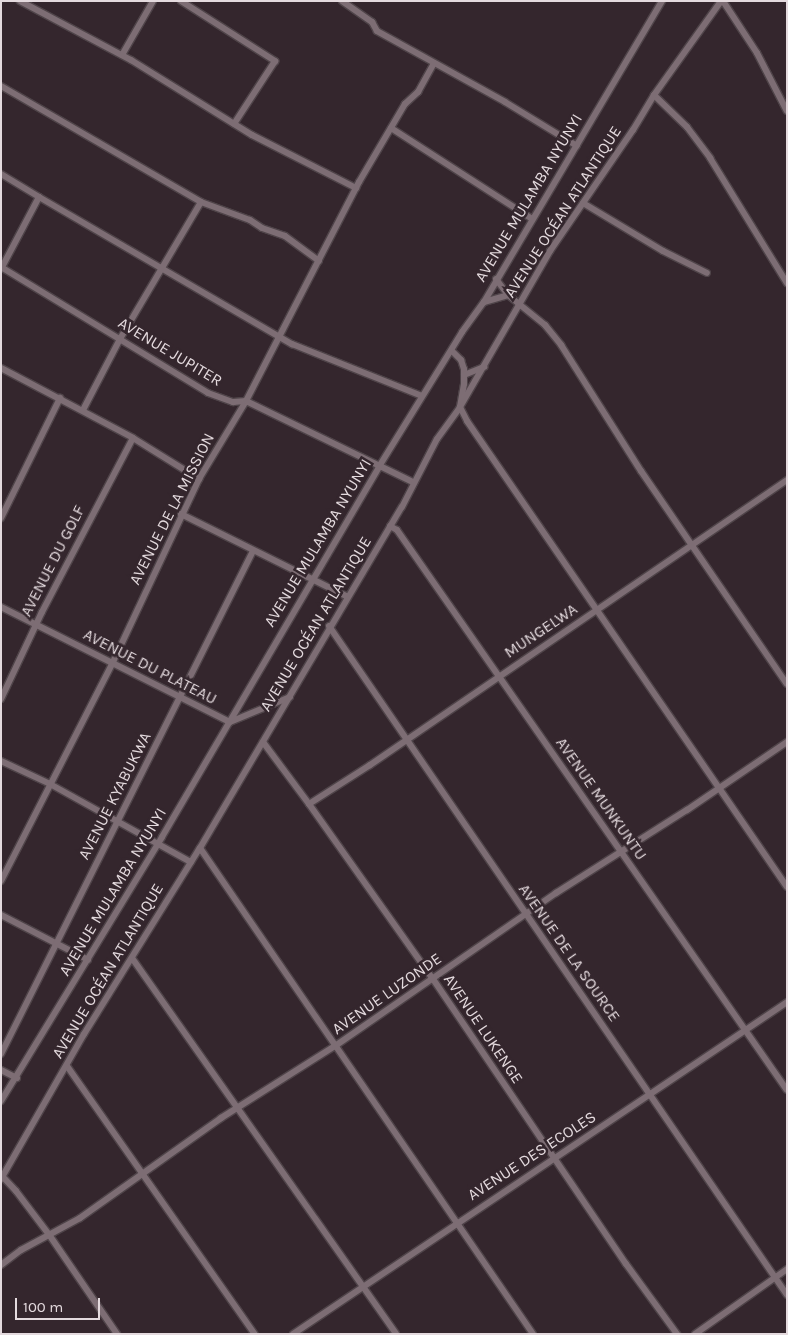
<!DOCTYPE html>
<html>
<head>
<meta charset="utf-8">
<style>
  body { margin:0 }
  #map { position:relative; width:788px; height:1335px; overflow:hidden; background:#34262d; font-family:Karla,sans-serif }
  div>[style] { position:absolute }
  .roads { filter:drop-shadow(1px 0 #4f4449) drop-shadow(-1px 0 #4f4449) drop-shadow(0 1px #4f4449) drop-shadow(0 -1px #4f4449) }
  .minor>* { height:6px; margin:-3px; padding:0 3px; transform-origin:3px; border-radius:3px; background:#7d6d74 }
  span { translate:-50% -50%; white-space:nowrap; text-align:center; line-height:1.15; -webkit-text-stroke:5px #34262d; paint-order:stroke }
  .street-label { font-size:16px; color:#e4dade }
  .frame { position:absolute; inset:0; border:2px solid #e4dade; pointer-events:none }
  .scale { position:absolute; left:15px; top:1298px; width:85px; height:22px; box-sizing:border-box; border:2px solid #e4dade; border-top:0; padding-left:6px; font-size:15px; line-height:18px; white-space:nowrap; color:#e4dade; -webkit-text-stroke:4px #34262d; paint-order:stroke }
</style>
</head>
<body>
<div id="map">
  <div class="roads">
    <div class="minor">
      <i style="left:20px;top:1px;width:126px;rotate:28deg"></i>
      <i style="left:131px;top:60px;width:142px;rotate:31.8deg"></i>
      <i style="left:252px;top:135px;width:117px;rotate:27deg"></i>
      <i style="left:181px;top:1px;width:112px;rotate:32.6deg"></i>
      <i style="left:275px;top:61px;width:75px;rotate:123.1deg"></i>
      <i style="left:342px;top:1px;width:37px;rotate:35deg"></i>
      <i style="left:372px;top:22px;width:10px;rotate:61deg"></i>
      <i style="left:377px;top:31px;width:146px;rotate:29deg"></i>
      <i style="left:505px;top:102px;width:84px;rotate:31.4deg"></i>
      <i style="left:723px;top:1px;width:62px;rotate:56.8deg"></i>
      <i style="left:757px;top:53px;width:65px;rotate:62.7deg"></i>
      <i style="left:122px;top:55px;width:62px;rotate:-60.1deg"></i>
      <i style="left:1px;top:86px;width:231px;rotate:30.1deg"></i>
      <i style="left:201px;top:202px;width:52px;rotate:20.2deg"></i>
      <i style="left:250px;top:220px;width:14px;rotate:34deg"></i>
      <i style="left:262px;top:228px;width:24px;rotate:19deg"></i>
      <i style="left:285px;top:236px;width:42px;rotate:36.3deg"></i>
      <i style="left:654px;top:95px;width:46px;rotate:44.1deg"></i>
      <i style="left:687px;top:127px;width:39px;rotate:53deg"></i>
      <i style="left:710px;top:158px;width:147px;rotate:58.4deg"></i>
      <i style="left:391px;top:128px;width:168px;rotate:32.8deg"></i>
      <i style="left:1px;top:174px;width:44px;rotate:31.2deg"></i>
      <i style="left:39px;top:197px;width:81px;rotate:117.8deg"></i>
      <i style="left:39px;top:197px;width:293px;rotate:30.2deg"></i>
      <i style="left:292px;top:344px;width:140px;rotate:21.8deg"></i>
      <i style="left:583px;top:203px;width:93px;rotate:31deg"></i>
      <i style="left:663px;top:251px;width:49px;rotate:26.6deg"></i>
      <i style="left:1px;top:267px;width:242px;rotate:31.3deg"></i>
      <i style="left:208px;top:393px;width:27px;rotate:20deg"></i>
      <i style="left:233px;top:402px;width:13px;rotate:-4deg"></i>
      <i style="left:246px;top:401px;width:186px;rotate:25.9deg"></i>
      <i style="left:496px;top:279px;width:20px;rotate:53deg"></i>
      <i style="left:508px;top:295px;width:48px;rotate:39deg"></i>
      <i style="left:545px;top:325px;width:26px;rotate:51deg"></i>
      <i style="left:561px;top:345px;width:149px;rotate:57.6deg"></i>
      <i style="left:641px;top:471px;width:258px;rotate:55.6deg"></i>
      <i style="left:484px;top:302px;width:25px;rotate:-16deg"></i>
      <i style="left:452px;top:351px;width:13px;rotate:45deg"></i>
      <i style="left:461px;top:360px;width:9px;rotate:72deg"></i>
      <i style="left:464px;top:369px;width:15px;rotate:90deg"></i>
      <i style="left:464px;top:384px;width:23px;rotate:100deg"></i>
      <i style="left:460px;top:407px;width:16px;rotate:63deg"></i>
      <i style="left:467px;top:421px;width:565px;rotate:55.52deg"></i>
      <i style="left:1px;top:368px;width:149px;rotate:27.9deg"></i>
      <i style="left:133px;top:438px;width:78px;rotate:31.8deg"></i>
      <i style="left:464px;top:375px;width:22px;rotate:-22deg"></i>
      <i style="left:83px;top:410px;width:80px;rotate:-62.5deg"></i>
      <i style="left:120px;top:339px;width:159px;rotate:-59.4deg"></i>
      <i style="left:181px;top:514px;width:186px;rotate:26.4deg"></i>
      <i style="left:1px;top:518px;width:134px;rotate:-63.8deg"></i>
      <i style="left:390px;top:526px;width:8px;rotate:30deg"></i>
      <i style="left:397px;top:530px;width:682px;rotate:55.15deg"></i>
      <i style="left:1px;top:607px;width:256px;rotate:26.7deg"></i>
      <i style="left:230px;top:722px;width:65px;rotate:-22.6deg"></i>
      <i style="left:329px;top:626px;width:811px;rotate:55.6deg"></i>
      <i style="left:1px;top:699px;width:96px;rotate:-64.8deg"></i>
      <i style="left:42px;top:612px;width:196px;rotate:-62.4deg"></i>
      <i style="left:263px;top:742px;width:77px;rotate:53.4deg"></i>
      <i style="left:309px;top:804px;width:214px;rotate:54.7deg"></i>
      <i style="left:433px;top:979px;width:344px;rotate:55.9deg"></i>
      <i style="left:626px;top:1264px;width:87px;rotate:53.9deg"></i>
      <i style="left:1px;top:761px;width:54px;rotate:25.1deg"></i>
      <i style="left:50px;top:784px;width:161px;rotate:29deg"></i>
      <i style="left:309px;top:804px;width:72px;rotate:-32.6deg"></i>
      <i style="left:370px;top:765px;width:505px;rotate:-34.35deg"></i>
      <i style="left:200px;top:848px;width:589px;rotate:55.58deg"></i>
      <i style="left:1px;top:881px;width:244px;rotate:-62.9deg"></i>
      <i style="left:112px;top:664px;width:204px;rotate:-64.8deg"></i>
      <i style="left:199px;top:479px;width:91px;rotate:-58.9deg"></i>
      <i style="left:246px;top:401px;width:246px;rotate:-62.7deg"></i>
      <i style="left:359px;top:182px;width:91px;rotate:-59.5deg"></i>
      <i style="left:405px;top:104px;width:18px;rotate:-43deg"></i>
      <i style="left:418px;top:92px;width:33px;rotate:-61deg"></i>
      <i style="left:1px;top:915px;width:98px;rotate:27.3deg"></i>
      <i style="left:132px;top:958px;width:459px;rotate:54.9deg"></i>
      <i style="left:1px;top:1054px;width:563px;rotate:-63.39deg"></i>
      <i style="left:67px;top:1066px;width:327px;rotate:55deg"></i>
      <i style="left:1px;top:1070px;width:18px;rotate:27deg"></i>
      <i style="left:1px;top:1101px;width:309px;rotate:-58.6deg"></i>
      <i style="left:162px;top:837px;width:431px;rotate:-59.6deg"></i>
      <i style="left:380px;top:465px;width:156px;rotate:-58.3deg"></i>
      <i style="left:462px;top:332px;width:37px;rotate:-54deg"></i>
      <i style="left:484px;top:302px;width:350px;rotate:-59.4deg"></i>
      <i style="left:3px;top:1177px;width:19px;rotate:47deg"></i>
      <i style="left:16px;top:1191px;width:56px;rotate:52.9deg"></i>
      <i style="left:50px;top:1236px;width:119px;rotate:55.6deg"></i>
      <i style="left:1px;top:1179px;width:167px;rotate:-60.2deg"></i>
      <i style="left:84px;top:1034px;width:219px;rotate:-58.1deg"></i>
      <i style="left:200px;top:848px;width:396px;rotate:-59.4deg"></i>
      <i style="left:402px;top:507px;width:76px;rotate:-62.8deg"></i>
      <i style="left:437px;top:439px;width:39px;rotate:-54deg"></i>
      <i style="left:460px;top:407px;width:180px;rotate:-60deg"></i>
      <i style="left:550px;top:251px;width:147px;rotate:-55.6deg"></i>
      <i style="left:633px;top:130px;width:41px;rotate:-59deg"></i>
      <i style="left:654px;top:95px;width:115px;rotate:-54.5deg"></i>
      <i style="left:1px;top:1265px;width:25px;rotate:-37deg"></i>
      <i style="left:21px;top:1250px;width:67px;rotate:-28.5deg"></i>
      <i style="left:80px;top:1218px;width:173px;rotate:-35.3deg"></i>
      <i style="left:221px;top:1118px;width:135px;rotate:-32.3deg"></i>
      <i style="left:335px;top:1046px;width:269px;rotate:-34.7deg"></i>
      <i style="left:556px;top:893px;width:155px;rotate:-32.4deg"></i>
      <i style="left:687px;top:810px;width:121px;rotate:-34.2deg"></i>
      <i style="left:293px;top:1334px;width:595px;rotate:-33.9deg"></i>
      <i style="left:695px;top:1334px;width:113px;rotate:-35.2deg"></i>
    </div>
  </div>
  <div class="street-label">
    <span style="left:529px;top:198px;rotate:-59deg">AVENUE MULAMBA NYUNYI</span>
    <span style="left:563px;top:212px;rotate:-57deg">AVENUE OCÉAN ATLANTIQUE</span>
    <span style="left:170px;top:352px;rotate:31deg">AVENUE JUPITER</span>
    <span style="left:172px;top:509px;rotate:-63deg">AVENUE DE LA MISSION</span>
    <span style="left:318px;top:543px;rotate:-59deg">AVENUE MULAMBA NYUNYI</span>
    <span style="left:53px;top:561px;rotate:-63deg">AVENUE DU GOLF</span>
    <span style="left:316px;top:624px;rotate:-59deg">AVENUE OCÉAN ATLANTIQUE</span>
    <span style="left:541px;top:631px;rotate:-34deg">MUNGELWA</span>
    <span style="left:150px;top:667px;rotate:27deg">AVENUE DU PLATEAU</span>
    <span style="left:115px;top:796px;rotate:-63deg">AVENUE KYABUKWA</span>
    <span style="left:601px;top:799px;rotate:55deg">AVENUE MUNKUNTU</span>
    <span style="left:113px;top:892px;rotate:-59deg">AVENUE MULAMBA NYUNYI</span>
    <span style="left:569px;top:953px;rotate:55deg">AVENUE DE LA SOURCE</span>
    <span style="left:108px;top:971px;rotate:-59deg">AVENUE OCÉAN ATLANTIQUE</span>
    <span style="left:387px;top:994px;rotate:-35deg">AVENUE LUZONDE</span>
    <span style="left:483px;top:1029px;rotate:56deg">AVENUE LUKENGE</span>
    <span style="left:532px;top:1156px;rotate:-33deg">AVENUE DES ECOLES</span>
  </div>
  <div class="frame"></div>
  <div class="scale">100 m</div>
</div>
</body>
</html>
